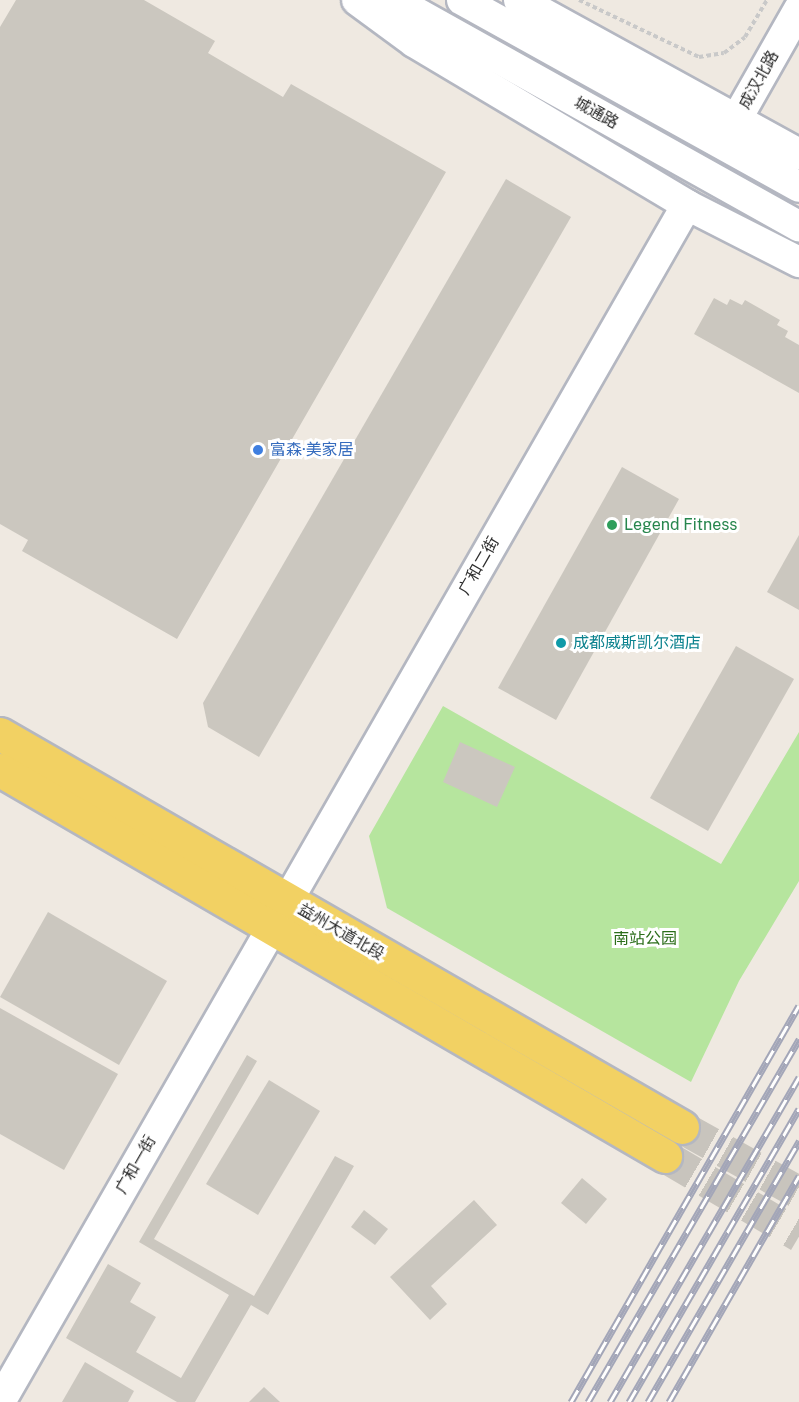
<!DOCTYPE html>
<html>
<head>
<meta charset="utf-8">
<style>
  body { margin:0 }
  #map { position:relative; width:799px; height:1402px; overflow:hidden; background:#efe9e1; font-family:"Public Sans","Noto Sans SC",sans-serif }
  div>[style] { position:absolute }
  .green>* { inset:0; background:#b6e59e }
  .building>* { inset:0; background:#cbc7bf }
  .primary-tunnel>* { height:33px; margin-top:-16.5px; transform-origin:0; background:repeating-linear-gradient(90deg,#c8c4bd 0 33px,transparent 0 49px) }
  .path>* { height:4px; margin-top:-2px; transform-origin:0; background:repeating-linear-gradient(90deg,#c9c9c9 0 4.5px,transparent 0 7.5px) }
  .roads { filter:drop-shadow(2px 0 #b4b7c1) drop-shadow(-2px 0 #b4b7c1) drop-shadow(0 2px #b4b7c1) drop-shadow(0 -2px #b4b7c1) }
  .secondary>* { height:30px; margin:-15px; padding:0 15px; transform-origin:15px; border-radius:15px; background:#fff }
  .primary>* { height:33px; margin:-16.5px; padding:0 16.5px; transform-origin:16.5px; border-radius:16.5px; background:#f2d163 }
  .rail>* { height:7px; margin-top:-3.5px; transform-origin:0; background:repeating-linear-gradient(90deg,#fff 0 14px,#a3a6b8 0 28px); box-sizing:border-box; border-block:2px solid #a3a6b8 }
  .dots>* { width:16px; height:16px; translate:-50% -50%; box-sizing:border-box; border:3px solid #fff; border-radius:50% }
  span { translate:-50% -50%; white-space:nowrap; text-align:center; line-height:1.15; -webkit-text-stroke:6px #fff; paint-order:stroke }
  .street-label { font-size:16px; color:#2e2e2e }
  .shop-label { font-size:16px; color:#366cbe }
  .left { translate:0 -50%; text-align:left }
  .leisure-label { font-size:16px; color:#27864d }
  .culture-label { font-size:16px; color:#0d838f }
  .park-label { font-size:16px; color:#2c6e1b }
</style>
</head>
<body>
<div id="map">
  <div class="green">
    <i style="clip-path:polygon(443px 706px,721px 864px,799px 732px,799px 881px,739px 981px,691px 1082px,387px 908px,369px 836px)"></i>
  </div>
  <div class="building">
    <i style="clip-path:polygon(16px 0,144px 0,215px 41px,208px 53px,283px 97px,291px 84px,446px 172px,177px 639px,22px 551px,28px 540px,0 524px,0 27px)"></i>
    <i style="clip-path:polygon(506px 179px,571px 217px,259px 757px,208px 727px,203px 703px)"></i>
    <i style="clip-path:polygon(714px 298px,727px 305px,730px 299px,742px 305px,745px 300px,780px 320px,777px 325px,788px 331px,785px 337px,799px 345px,799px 393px,694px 334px)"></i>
    <i style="clip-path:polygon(622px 467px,679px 499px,556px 720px,498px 688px)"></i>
    <i style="clip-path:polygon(799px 535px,799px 610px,767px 592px)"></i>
    <i style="clip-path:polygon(736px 646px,794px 679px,708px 831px,650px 798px)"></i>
    <i style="clip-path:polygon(460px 742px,515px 767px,497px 807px,443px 782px)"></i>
    <i style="clip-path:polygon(48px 912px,167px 981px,119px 1065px,0 997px)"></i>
    <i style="clip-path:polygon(0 1008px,118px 1074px,64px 1170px,0 1134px)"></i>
    <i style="clip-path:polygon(247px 1055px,257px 1061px,154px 1239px,254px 1296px,335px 1156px,354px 1166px,268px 1315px,251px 1305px,195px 1402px,177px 1402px,66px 1338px,108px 1264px,141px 1283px,130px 1302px,156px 1317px,136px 1352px,181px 1378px,229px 1295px,139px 1242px)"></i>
    <i style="clip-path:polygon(269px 1080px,320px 1111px,258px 1215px,206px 1184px)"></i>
    <i style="clip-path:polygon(582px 1178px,607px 1199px,586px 1224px,561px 1203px)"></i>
    <i style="clip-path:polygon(474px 1200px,497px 1225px,431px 1286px,447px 1304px,430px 1320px,390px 1277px)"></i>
    <i style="clip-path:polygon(364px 1210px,388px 1229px,375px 1245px,351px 1227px)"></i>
    <i style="clip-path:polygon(85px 1362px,134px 1391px,128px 1402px,62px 1402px)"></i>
    <i style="clip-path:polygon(264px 1387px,280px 1402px,249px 1402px)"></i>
  </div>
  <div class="primary-tunnel">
    <i style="left:682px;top:1127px;width:134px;rotate:29.1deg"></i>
    <i style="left:665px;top:1156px;width:156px;rotate:30.5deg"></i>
  </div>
  <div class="path">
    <i style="left:579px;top:0;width:133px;rotate:25.4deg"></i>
    <i style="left:699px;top:57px;width:25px;rotate:-9deg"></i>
    <i style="left:724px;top:53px;width:26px;rotate:-37deg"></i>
    <i style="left:745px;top:37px;width:43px;rotate:-59.3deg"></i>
  </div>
  <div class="roads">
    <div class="secondary">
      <i style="left:357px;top:0;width:71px;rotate:36.4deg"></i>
      <i style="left:414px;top:42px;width:318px;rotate:30.8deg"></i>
      <i style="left:687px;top:205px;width:126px;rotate:27deg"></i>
      <i style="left:394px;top:0;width:464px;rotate:29.2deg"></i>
      <i style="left:462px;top:0;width:385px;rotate:29deg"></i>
      <i style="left:519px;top:0;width:320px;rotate:28.8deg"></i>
      <i style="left:736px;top:120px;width:128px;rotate:-60.4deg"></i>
      <i style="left:0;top:1402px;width:1380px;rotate:-60.15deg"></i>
    </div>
    <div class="primary">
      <i style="left:0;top:734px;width:787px;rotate:29.95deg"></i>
      <i style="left:0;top:770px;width:769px;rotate:30.13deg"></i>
    </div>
  </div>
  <div class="rail">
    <i style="left:571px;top:1402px;width:457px;rotate:-60.1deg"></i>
    <i style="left:588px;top:1402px;width:420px;rotate:-59.8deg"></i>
    <i style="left:610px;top:1402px;width:376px;rotate:-59.8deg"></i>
    <i style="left:629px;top:1402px;width:339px;rotate:-59.9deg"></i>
    <i style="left:648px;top:1402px;width:302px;rotate:-59.9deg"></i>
    <i style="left:669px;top:1402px;width:261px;rotate:-60.1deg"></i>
  </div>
  <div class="dots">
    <i style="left:258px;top:450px;background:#3f7fe0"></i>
    <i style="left:612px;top:525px;background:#2e9e5b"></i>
    <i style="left:561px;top:643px;background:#0f9aa8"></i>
  </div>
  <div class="street-label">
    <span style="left:759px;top:80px;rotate:-61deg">成汉北路</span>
    <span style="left:596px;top:113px;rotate:29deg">城通路</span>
    <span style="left:479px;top:566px;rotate:-60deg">广和二街</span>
    <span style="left:341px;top:932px;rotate:30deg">益州大道北段</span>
    <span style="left:136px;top:1165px;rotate:-60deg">广和一街</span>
  </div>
  <div class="shop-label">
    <span class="left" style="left:270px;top:450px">富森·美家居</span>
  </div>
  <div class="leisure-label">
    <span class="left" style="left:624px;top:525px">Legend Fitness</span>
  </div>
  <div class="culture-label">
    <span class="left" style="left:573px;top:643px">成都威斯凯尔酒店</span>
  </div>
  <div class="park-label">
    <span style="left:645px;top:939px">南站公园</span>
  </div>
</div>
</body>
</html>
